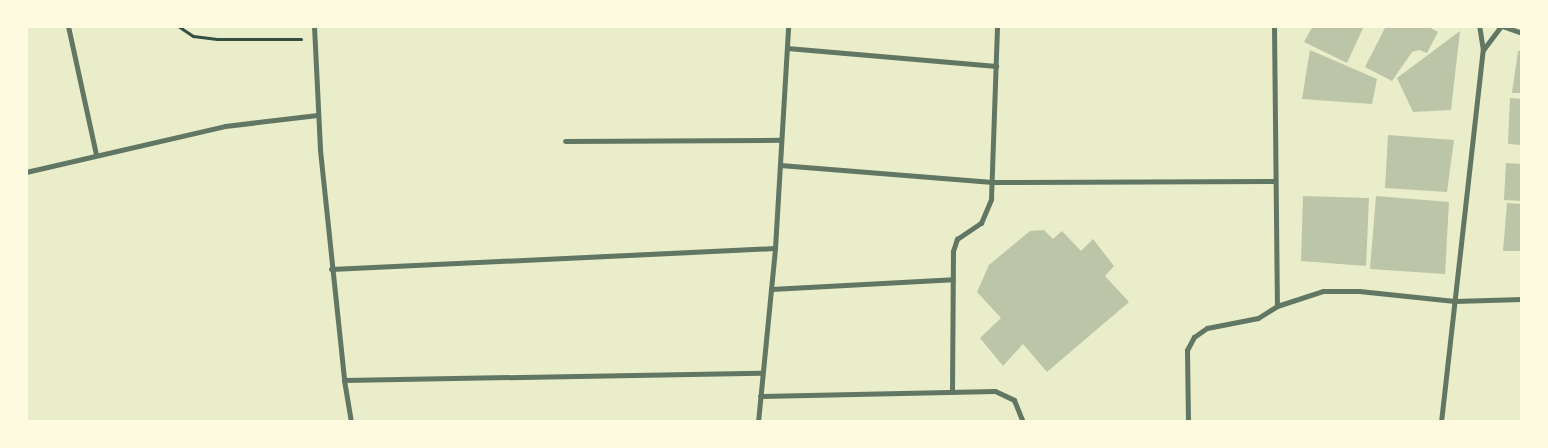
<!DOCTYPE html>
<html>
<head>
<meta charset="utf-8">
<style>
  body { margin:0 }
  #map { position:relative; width:1548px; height:448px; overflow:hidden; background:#e9edc9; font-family:Raleway,sans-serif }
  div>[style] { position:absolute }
  .building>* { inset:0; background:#bcc5a7 }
  .path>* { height:3px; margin:-1.5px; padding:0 1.5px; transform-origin:1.5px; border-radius:1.5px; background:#344e41 }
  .minor>* { height:5px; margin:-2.5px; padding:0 2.5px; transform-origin:2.5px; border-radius:2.5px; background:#617663 }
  span { translate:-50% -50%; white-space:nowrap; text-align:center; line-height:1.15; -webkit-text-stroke:4px #fefae0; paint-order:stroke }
  .frame { position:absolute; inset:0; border:28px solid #fefae0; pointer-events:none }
</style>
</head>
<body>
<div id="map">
  <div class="building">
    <i style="clip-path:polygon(1313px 26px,1364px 26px,1347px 63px,1304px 42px)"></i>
    <i style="clip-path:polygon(1386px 26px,1427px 26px,1438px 32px,1427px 53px,1419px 50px,1412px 52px,1392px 81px,1365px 67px)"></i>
    <i style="clip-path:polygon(1460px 31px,1451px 110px,1413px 112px,1397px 78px)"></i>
    <i style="clip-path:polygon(1310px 50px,1377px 79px,1372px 104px,1302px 99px)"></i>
    <i style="clip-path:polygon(1518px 51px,1522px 51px,1522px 93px,1512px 93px)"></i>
    <i style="clip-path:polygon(1510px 98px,1522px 99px,1522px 145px,1508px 144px)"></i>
    <i style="clip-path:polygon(1388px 135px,1454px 140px,1447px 192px,1385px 188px)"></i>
    <i style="clip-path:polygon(1506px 163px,1522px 164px,1522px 201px,1504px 200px)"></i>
    <i style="clip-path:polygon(1303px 196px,1369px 198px,1366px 266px,1301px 261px)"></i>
    <i style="clip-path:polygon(1376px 196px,1449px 202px,1445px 274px,1370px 269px)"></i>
    <i style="clip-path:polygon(1507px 203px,1522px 204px,1522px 251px,1503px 251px)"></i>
    <i style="clip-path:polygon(1044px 230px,1053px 239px,1062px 231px,1081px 251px,1093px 239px,1114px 266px,1105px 276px,1129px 302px,1047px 372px,1023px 344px,1003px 366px,980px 338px,1001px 318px,977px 292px,989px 265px,1030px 231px)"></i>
  </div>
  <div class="path">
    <i style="left:178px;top:26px;width:18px;rotate:34deg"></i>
    <i style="left:193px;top:36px;width:24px;rotate:7deg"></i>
    <i style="left:217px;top:39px;width:84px"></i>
  </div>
  <div class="minor">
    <i style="left:68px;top:26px;width:131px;rotate:77.7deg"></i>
    <i style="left:314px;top:26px;width:124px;rotate:87.2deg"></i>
    <i style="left:320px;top:150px;width:231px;rotate:84deg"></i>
    <i style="left:344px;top:380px;width:43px;rotate:80.5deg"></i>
    <i style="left:1274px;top:26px;width:280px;rotate:89.4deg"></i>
    <i style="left:1502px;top:26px;width:21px;rotate:19deg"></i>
    <i style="left:787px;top:48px;width:210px;rotate:4.9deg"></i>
    <i style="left:1483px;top:50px;width:30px;rotate:-53deg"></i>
    <i style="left:565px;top:141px;width:216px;rotate:-0.3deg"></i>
    <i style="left:780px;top:165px;width:213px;rotate:4.6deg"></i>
    <i style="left:992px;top:182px;width:283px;rotate:-0.2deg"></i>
    <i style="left:26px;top:172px;width:204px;rotate:-13deg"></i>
    <i style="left:225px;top:126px;width:93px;rotate:-6.8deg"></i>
    <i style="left:331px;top:269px;width:444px;rotate:-2.7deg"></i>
    <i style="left:771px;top:289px;width:182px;rotate:-3.1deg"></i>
    <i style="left:344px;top:380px;width:417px;rotate:-1deg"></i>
    <i style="left:952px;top:392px;width:141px;rotate:-89.6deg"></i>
    <i style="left:953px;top:251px;width:13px;rotate:-72deg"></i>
    <i style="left:957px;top:239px;width:29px;rotate:-34deg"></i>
    <i style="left:981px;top:223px;width:26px;rotate:-67deg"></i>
    <i style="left:991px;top:199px;width:173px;rotate:-88deg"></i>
    <i style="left:760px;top:396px;width:235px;rotate:-1.2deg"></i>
    <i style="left:995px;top:391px;width:21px;rotate:25deg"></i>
    <i style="left:1014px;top:400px;width:24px;rotate:68deg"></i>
    <i style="left:758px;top:422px;width:175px;rotate:-84.4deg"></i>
    <i style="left:775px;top:248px;width:222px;rotate:-86.6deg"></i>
    <i style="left:1188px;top:422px;width:72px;rotate:-90.8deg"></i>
    <i style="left:1187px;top:350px;width:15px;rotate:-62deg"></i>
    <i style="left:1194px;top:337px;width:16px;rotate:-35deg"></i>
    <i style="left:1207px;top:328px;width:52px;rotate:-11.1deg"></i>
    <i style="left:1258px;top:318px;width:22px;rotate:-32deg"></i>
    <i style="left:1277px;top:306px;width:48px;rotate:-18.1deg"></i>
    <i style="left:1323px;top:291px;width:36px"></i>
    <i style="left:1359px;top:291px;width:96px;rotate:6deg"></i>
    <i style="left:1454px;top:301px;width:68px;rotate:-1.7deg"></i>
    <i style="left:1441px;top:422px;width:374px;rotate:-83.6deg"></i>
    <i style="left:1483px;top:50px;width:24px;rotate:-99deg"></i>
  </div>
  <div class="frame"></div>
</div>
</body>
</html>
